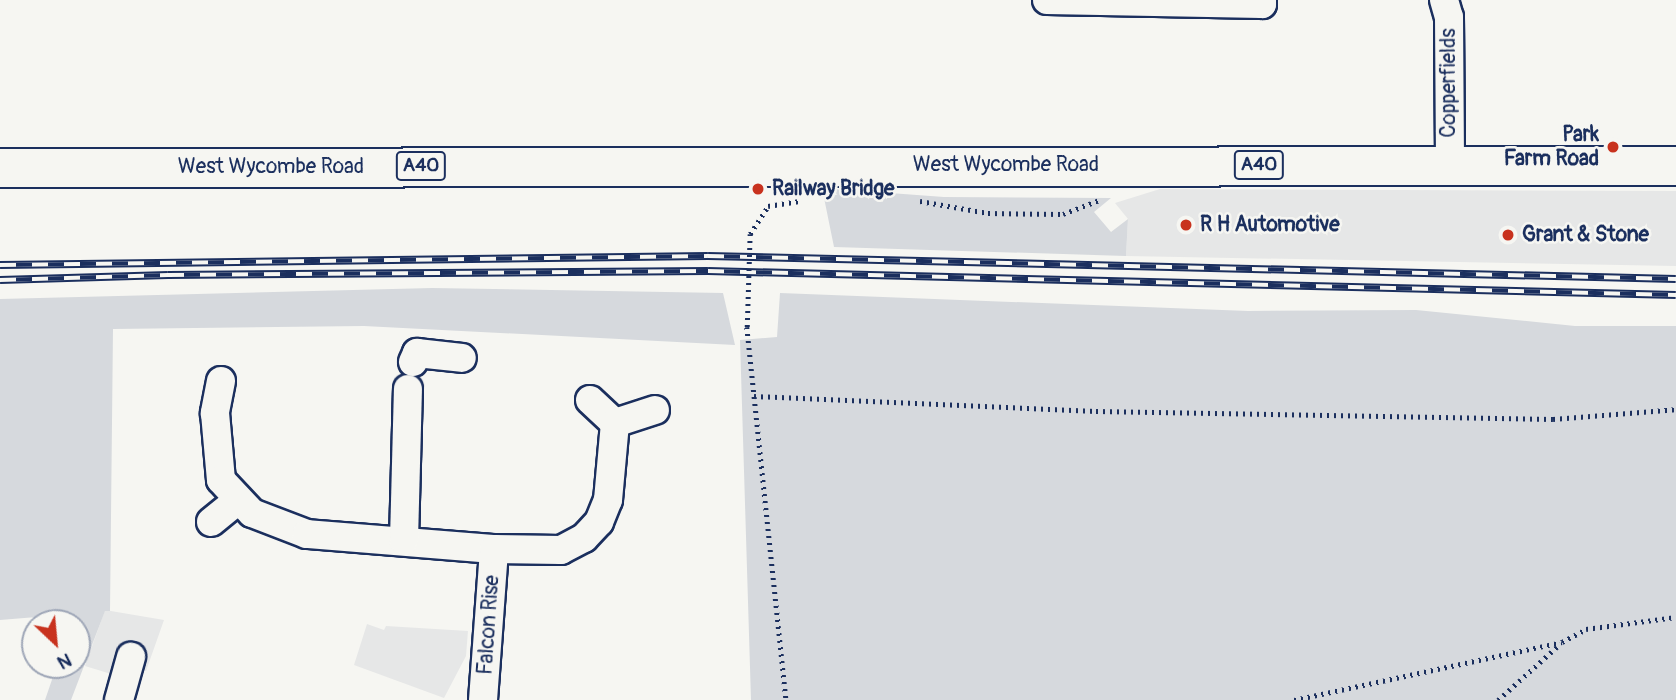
<!DOCTYPE html>
<html>
<head>
<meta charset="utf-8">
<style>
  body { margin:0 }
  #map { position:relative; width:1676px; height:700px; overflow:hidden; background:#f6f6f2; font-family:Pangolin,sans-serif }
  div>[style] { position:absolute }
  .built>* { inset:0; background:#e6e7e7 }
  .green>* { inset:0; background:#d6d9dd }
  .path>* { height:4.5px; margin-top:-2.25px; transform-origin:0; background:repeating-linear-gradient(90deg,#1b2f5e 0 2px,transparent 0 7px) }
  .roads { filter:drop-shadow(2px 0 #1b2f5e) drop-shadow(-2px 0 #1b2f5e) drop-shadow(0 2px #1b2f5e) drop-shadow(0 -2px #1b2f5e) }
  .minor>* { height:28px; margin:-14px; padding:0 14px; transform-origin:14px; border-radius:14px; background:#f6f6f2 }
  .highway>* { height:38px; margin:-19px; padding:0 19px; transform-origin:19px; border-radius:19px; background:#f6f6f2 }
  .rail>* { height:8px; margin-top:-4px; transform-origin:0; background:repeating-linear-gradient(90deg,#f6f6f2 0 16px,#1b2f5e 0 32px); box-sizing:border-box; border-block:2px solid #1b2f5e }
  .path-bridge>* { height:4.5px; margin-top:-2.25px; transform-origin:0; background:repeating-linear-gradient(90deg,#1b2f5e 0 2px,transparent 0 7px) }
  .dots>* { width:19px; height:19px; translate:-50% -50%; box-sizing:border-box; border:4px solid #f6f6f2; border-radius:50% }
  span { translate:-50% -50%; white-space:nowrap; text-align:center; line-height:1.15; -webkit-text-stroke:5px #f6f6f2; paint-order:stroke }
  .shield-label span { padding:2px 5px; background:#f6f6f2; border:2px solid; border-radius:5px; -webkit-text-stroke-width:0 }
  .shield-label { font-size:19px; color:#1b2f5e; font-weight:700 }
  .street-label { font-size:21px; color:#1b2f5e }
  .poi-label { font-size:21px; color:#1b2f5e; font-weight:700 }
  .right { translate:-100% -50%; text-align:right }
  .left { translate:0 -50%; text-align:left }
  .north { position:absolute; left:21px; top:609px; width:70px; height:70px; box-sizing:border-box; background:#f6f6f2; border:2px solid #9ea6b7; border-radius:50%; rotate:154deg; font-size:19px; font-weight:700; line-height:28px; text-align:center; color:#1b2f5e }
  .north::after { content:''; display:block; margin:auto; width:24px; height:32px; background:#c8321e; clip-path:polygon(50% 0,100% 100%,50% 72%,0 100%) }
</style>
</head>
<body>
<div id="map">
  <div class="built">
    <i style="clip-path:polygon(1160px 189px,1676px 191px,1676px 266px,1126px 256px,1128px 219px,1115px 203px)"></i>
    <i style="clip-path:polygon(105px 610px,164px 620px,146px 671px,137px 669px,121px 677px,85px 666px)"></i>
    <i style="clip-path:polygon(367px 624px,384px 630px,386px 626px,468px 631px,466px 656px,444px 698px,354px 665px)"></i>
  </div>
  <div class="green">
    <i style="clip-path:polygon(822px 188px,944px 197px,1111px 198px,1094px 212px,1111px 232px,1128px 219px,1126px 256px,834px 247px)"></i>
    <i style="clip-path:polygon(432px 288px,723px 293px,735px 345px,364px 326px,113px 329px,110px 611px,105px 611px,71px 700px,45px 700px,57px 665px,77px 665px,77px 623px,71px 623px,73px 614px,0 620px,0 299px)"></i>
    <i style="clip-path:polygon(780px 293px,1248px 311px,1416px 310px,1575px 326px,1676px 326px,1676px 700px,751px 700px,740px 340px,777px 337px)"></i>
  </div>
  <div class="path">
    <i style="left:920px;top:201px;width:69px;rotate:10deg"></i>
    <i style="left:988px;top:213px;width:75px;rotate:0.8deg"></i>
    <i style="left:1063px;top:214px;width:40px;rotate:-21deg"></i>
    <i style="left:750px;top:234px;width:33px;rotate:-57deg"></i>
    <i style="left:768px;top:206px;width:32px;rotate:-9deg"></i>
    <i style="left:747px;top:327px;width:375px;rotate:84deg"></i>
    <i style="left:754px;top:396px;width:342px;rotate:2.5deg"></i>
    <i style="left:1096px;top:411px;width:457px;rotate:1deg"></i>
    <i style="left:1553px;top:419px;width:123px;rotate:-4.6deg"></i>
    <i style="left:1294px;top:700px;width:274px;rotate:-12.2deg"></i>
    <i style="left:1562px;top:642px;width:27px;rotate:-28deg"></i>
    <i style="left:1586px;top:629px;width:91px;rotate:-7.6deg"></i>
    <i style="left:1498px;top:700px;width:84px;rotate:-42.1deg"></i>
  </div>
  <div class="roads">
    <div class="minor">
      <i style="left:1047px;top:0;width:215px;rotate:1.1deg"></i>
      <i style="left:1262px;top:4px;width:4px;rotate:-90deg"></i>
      <i style="left:1444px;top:0;width:18px;rotate:74deg"></i>
      <i style="left:1449px;top:17px;width:150px;rotate:89.6deg"></i>
      <i style="left:413px;top:362px;width:10px;rotate:-66deg"></i>
      <i style="left:417px;top:353px;width:45px;rotate:6.3deg"></i>
      <i style="left:221px;top:381px;width:33px;rotate:101deg"></i>
      <i style="left:215px;top:413px;width:67px;rotate:84.9deg"></i>
      <i style="left:221px;top:480px;width:45px;rotate:46.8deg"></i>
      <i style="left:252px;top:513px;width:59px;rotate:20.9deg"></i>
      <i style="left:307px;top:534px;width:188px;rotate:4.6deg"></i>
      <i style="left:590px;top:400px;width:34px;rotate:43deg"></i>
      <i style="left:615px;top:423px;width:42px;rotate:-18deg"></i>
      <i style="left:211px;top:522px;width:35px;rotate:-39deg"></i>
      <i style="left:404px;top:540px;width:151px;rotate:-88.5deg"></i>
      <i style="left:119px;top:700px;width:45px;rotate:-74.4deg"></i>
      <i style="left:483px;top:700px;width:151px;rotate:-85.8deg"></i>
      <i style="left:494px;top:549px;width:67px;rotate:0.9deg"></i>
      <i style="left:561px;top:550px;width:26px;rotate:-28deg"></i>
      <i style="left:584px;top:538px;width:22px;rotate:-47deg"></i>
      <i style="left:599px;top:522px;width:24px;rotate:-68deg"></i>
      <i style="left:608px;top:500px;width:77px;rotate:-84.8deg"></i>
    </div>
    <div class="highway">
      <i style="left:0;top:168px;width:1676px;rotate:-0.07deg"></i>
    </div>
  </div>
  <div class="rail">
    <i style="left:0;top:265px;width:708px;rotate:-0.73deg"></i>
    <i style="left:708px;top:256px;width:968px;rotate:1.36deg"></i>
    <i style="left:0;top:280px;width:168px;rotate:-1.7deg"></i>
    <i style="left:168px;top:275px;width:540px;rotate:-0.42deg"></i>
    <i style="left:708px;top:271px;width:968px;rotate:1.42deg"></i>
  </div>
  <div class="path-bridge">
    <i style="left:747px;top:327px;width:93px;rotate:-88.2deg"></i>
  </div>
  <div class="dots">
    <i style="left:1613px;top:147px;background:#c8321e"></i>
    <i style="left:758px;top:189px;background:#c8321e"></i>
    <i style="left:1186px;top:225px;background:#c8321e"></i>
    <i style="left:1508px;top:235px;background:#c8321e"></i>
  </div>
  <div class="shield-label">
    <span style="left:1259px;top:165px">A40</span>
    <span style="left:421px;top:166px">A40</span>
  </div>
  <div class="street-label">
    <span style="left:1449px;top:83px;rotate:-90deg">Copperfields</span>
    <span style="left:1006px;top:165px">West Wycombe Road</span>
    <span style="left:271px;top:167px">West Wycombe Road</span>
    <span style="left:489px;top:625px;rotate:-86deg">Falcon Rise</span>
  </div>
  <div class="poi-label">
    <span class="right" style="left:1599px;top:147px">Park<br>Farm Road</span>
    <span class="left" style="left:772px;top:189px">Railway Bridge</span>
    <span class="left" style="left:1200px;top:225px">R H Automotive</span>
    <span class="left" style="left:1522px;top:235px">Grant &amp; Stone</span>
  </div>
  <div class="north">N</div>
</div>
</body>
</html>
